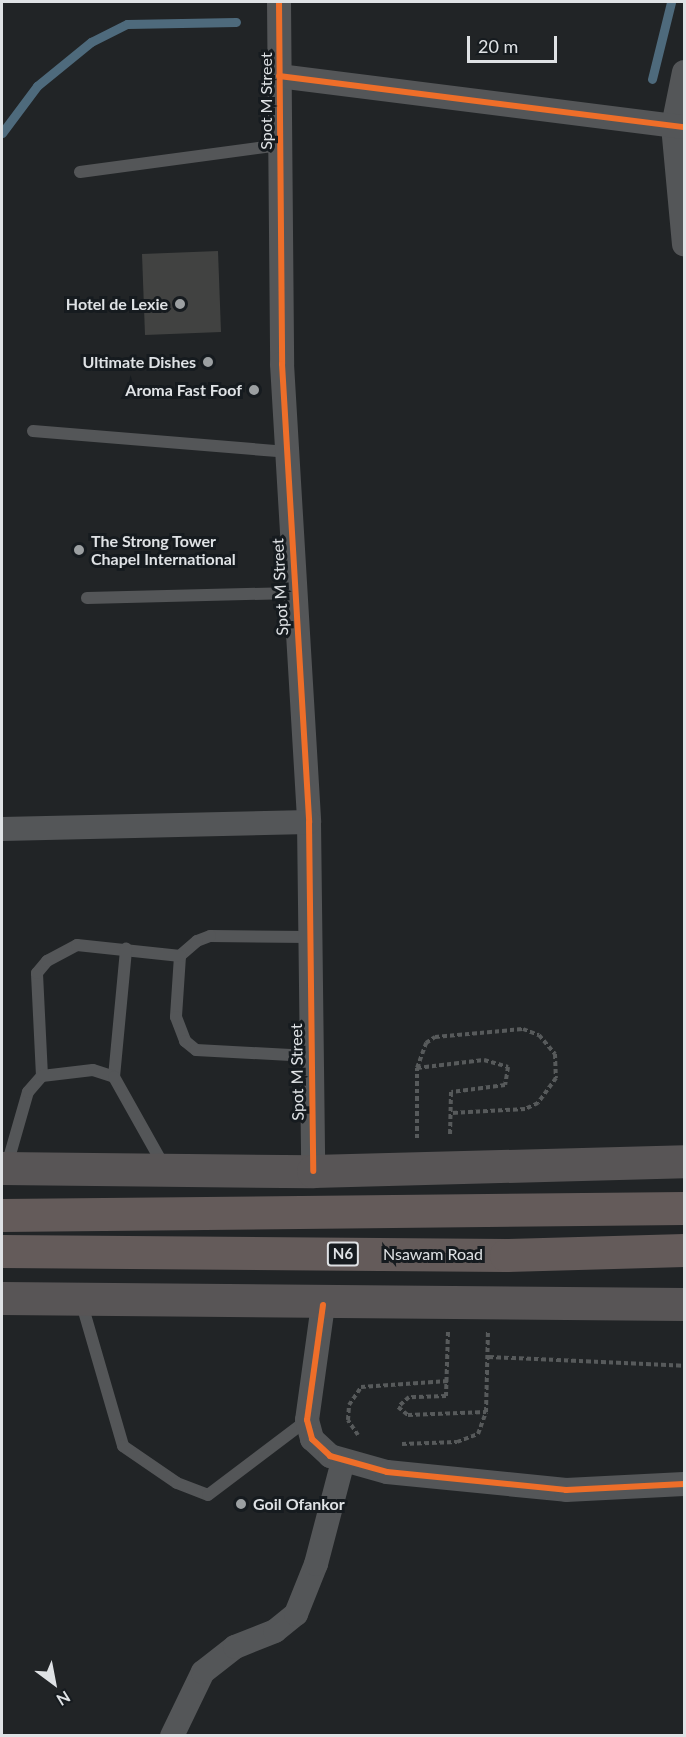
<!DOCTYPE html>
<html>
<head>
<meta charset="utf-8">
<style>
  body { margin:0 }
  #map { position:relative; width:686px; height:1737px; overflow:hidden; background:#212426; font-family:Lato,sans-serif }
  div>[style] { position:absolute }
  .stream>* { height:9px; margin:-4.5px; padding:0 4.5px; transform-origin:4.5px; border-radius:4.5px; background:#4e6a7c }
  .building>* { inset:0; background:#414241 }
  .path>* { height:4px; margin-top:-2px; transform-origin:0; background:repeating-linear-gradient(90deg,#575a5b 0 4.5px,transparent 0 7.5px) }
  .service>* { height:12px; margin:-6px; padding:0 6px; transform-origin:6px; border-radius:6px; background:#545658 }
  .minor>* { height:24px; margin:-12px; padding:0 12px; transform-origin:12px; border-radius:12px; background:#545658 }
  .secondary>* { height:33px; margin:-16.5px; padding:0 16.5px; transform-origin:16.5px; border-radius:16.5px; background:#585556 }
  .trunk>* { height:33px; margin:-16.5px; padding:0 16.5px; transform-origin:16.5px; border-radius:16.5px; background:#645b5a }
  .cycleway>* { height:6px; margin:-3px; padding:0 3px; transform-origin:3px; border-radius:3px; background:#ee6e29 }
  .dots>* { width:16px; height:16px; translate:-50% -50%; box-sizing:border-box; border:3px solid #161b1f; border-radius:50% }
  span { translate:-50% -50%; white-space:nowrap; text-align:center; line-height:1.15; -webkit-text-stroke:6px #161b1f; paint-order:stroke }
  .shield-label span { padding:2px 4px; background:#161b1f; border:2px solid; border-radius:4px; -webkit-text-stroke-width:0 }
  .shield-label { font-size:15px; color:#dfe2e5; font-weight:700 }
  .street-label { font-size:16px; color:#dfe2e5 }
  .poi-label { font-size:16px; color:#dfe2e5; font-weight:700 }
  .right { translate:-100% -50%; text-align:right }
  .left { translate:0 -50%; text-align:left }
  .frame { position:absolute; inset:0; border:3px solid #dfe2e5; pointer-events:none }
  .north { position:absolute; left:24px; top:1653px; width:60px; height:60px; -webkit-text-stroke:4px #161b1f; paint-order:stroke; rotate:148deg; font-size:16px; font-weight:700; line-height:24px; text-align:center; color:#dfe2e5 }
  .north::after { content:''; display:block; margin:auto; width:21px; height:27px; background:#dfe2e5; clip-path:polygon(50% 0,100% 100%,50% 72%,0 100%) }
  .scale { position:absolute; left:467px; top:36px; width:90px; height:27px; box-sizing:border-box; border:3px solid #dfe2e5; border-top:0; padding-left:8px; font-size:18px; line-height:21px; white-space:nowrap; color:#dfe2e5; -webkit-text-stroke:4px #161b1f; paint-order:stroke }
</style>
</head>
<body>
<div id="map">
  <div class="stream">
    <i style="left:652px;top:79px;width:79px;rotate:-76.1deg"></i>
    <i style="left:2px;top:133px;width:59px;rotate:-53.3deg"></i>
    <i style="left:37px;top:86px;width:70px;rotate:-39.2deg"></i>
    <i style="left:91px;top:42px;width:40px;rotate:-26.6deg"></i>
    <i style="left:127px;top:24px;width:109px;rotate:-1.1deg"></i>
  </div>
  <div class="building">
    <i style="clip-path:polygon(218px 251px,221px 332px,145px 335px,142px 254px)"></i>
  </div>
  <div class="path">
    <i style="left:417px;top:1068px;width:67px;rotate:-6.8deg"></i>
    <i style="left:484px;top:1060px;width:25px;rotate:16deg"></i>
    <i style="left:508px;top:1067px;width:18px;rotate:99deg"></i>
    <i style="left:505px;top:1085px;width:54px;rotate:172.6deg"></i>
    <i style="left:451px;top:1092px;width:43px;rotate:91.3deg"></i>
    <i style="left:417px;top:1138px;width:70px;rotate:-90deg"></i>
    <i style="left:417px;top:1068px;width:27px;rotate:-70deg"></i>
    <i style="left:426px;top:1043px;width:11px;rotate:-34deg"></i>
    <i style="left:435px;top:1037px;width:88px;rotate:-5.2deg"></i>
    <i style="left:523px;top:1029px;width:17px;rotate:21deg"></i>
    <i style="left:539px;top:1035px;width:25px;rotate:50deg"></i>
    <i style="left:555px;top:1054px;width:24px;rotate:88deg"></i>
    <i style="left:556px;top:1078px;width:31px;rotate:126deg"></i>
    <i style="left:538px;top:1103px;width:14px;rotate:155deg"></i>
    <i style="left:525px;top:1109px;width:74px;rotate:176.9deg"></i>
    <i style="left:448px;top:1332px;width:64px;rotate:91.8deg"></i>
    <i style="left:446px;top:1396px;width:37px;rotate:178deg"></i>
    <i style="left:409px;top:1397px;width:15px;rotate:138deg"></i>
    <i style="left:398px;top:1407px;width:13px;rotate:39deg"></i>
    <i style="left:408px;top:1415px;width:78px;rotate:-2.2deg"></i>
    <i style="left:489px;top:1357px;width:195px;rotate:2.6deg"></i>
    <i style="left:358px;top:1435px;width:18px;rotate:-124deg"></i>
    <i style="left:348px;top:1420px;width:15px;rotate:-86deg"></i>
    <i style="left:349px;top:1405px;width:22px;rotate:-56deg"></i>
    <i style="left:361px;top:1387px;width:87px;rotate:-3.9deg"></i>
    <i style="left:402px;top:1444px;width:55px;rotate:-2.1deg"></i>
    <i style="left:457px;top:1442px;width:22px;rotate:-21deg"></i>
    <i style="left:478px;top:1434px;width:23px;rotate:-70deg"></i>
    <i style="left:486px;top:1412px;width:80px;rotate:-88.6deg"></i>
  </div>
  <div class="service">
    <i style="left:80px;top:172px;width:202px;rotate:-7.7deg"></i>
    <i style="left:33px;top:431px;width:255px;rotate:4.7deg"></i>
    <i style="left:87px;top:598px;width:207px;rotate:-1.4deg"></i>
    <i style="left:309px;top:937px;width:99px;rotate:-179.4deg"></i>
    <i style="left:210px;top:936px;width:14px;rotate:159deg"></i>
    <i style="left:197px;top:941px;width:23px;rotate:139deg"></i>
    <i style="left:180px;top:956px;width:61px;rotate:93.8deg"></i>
    <i style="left:176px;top:1017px;width:26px;rotate:69deg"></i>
    <i style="left:185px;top:1041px;width:14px;rotate:39deg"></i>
    <i style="left:196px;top:1050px;width:113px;rotate:3deg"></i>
    <i style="left:42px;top:1076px;width:103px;rotate:-92.8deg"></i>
    <i style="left:37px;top:973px;width:16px;rotate:-50deg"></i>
    <i style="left:47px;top:961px;width:34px;rotate:-28deg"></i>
    <i style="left:77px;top:945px;width:104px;rotate:6.1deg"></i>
    <i style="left:114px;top:1077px;width:129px;rotate:-84.6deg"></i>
    <i style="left:7px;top:1165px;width:76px;rotate:-74deg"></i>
    <i style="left:28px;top:1092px;width:21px;rotate:-49deg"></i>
    <i style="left:42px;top:1076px;width:51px;rotate:-6.7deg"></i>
    <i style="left:93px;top:1070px;width:22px;rotate:18deg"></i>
    <i style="left:114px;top:1077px;width:102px;rotate:60.7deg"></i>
    <i style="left:81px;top:1301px;width:151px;rotate:73.8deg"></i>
    <i style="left:123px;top:1446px;width:65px;rotate:34.4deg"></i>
    <i style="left:177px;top:1483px;width:33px;rotate:21deg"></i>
    <i style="left:208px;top:1495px;width:124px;rotate:-37.1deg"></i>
  </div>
  <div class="minor">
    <i style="left:279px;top:2px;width:362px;rotate:89.5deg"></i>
    <i style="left:282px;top:364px;width:459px;rotate:86.6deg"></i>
    <i style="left:309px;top:822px;width:349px;rotate:89.3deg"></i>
    <i style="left:684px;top:72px;width:55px;rotate:101.5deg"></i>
    <i style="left:673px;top:126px;width:119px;rotate:84.7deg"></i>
    <i style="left:279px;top:76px;width:408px;rotate:7.2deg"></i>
    <i style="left:2px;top:829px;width:307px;rotate:-1.3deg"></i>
    <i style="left:323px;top:1305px;width:116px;rotate:97.9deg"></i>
    <i style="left:307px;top:1420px;width:20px;rotate:75deg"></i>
    <i style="left:312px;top:1439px;width:25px;rotate:43deg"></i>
    <i style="left:330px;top:1456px;width:59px;rotate:15.7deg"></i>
    <i style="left:387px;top:1472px;width:180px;rotate:5.7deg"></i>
    <i style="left:566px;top:1490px;width:118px;rotate:-2.9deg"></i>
    <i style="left:172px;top:1736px;width:71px;rotate:-64.2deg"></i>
    <i style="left:203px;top:1672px;width:41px;rotate:-38deg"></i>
    <i style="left:235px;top:1647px;width:43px;rotate:-21.8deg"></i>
    <i style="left:275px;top:1631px;width:27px;rotate:-39deg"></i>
    <i style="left:296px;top:1614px;width:54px;rotate:-68.2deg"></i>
    <i style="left:316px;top:1564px;width:106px;rotate:-75.3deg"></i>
  </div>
  <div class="secondary">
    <i style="left:2px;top:1168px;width:311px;rotate:0.6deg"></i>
    <i style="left:313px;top:1171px;width:371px;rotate:-1.5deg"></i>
    <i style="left:2px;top:1298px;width:682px;rotate:0.5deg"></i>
  </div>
  <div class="trunk">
    <i style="left:2px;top:1215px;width:682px;rotate:-0.59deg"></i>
    <i style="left:2px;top:1251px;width:504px;rotate:0.45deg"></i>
    <i style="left:506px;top:1255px;width:178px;rotate:-1.6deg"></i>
  </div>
  <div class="cycleway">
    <i style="left:279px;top:2px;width:362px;rotate:89.5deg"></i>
    <i style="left:282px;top:364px;width:459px;rotate:86.6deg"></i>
    <i style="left:309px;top:822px;width:349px;rotate:89.3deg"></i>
    <i style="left:279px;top:76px;width:408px;rotate:7.2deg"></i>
    <i style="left:323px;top:1305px;width:116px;rotate:97.9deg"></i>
    <i style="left:307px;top:1420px;width:20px;rotate:75deg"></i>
    <i style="left:312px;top:1439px;width:25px;rotate:43deg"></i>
    <i style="left:330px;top:1456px;width:59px;rotate:15.7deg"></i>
    <i style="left:387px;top:1472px;width:180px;rotate:5.7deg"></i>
    <i style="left:566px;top:1490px;width:118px;rotate:-2.9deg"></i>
  </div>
  <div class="dots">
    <i style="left:180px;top:304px;background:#9ca0a2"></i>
    <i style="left:208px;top:362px;background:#9ca0a2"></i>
    <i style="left:254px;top:390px;background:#9ca0a2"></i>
    <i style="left:79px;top:550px;background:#9ca0a2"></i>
    <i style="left:241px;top:1504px;background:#9ca0a2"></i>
  </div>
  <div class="shield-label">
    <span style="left:343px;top:1254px">N6</span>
  </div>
  <div class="street-label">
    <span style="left:266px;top:101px;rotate:-90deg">Spot M Street</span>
    <span style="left:280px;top:587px;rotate:-93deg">Spot M Street</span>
    <span style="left:297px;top:1072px;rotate:-91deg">Spot M Street</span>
    <span style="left:433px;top:1254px">Nsawam Road</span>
  </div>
  <div class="poi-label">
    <span class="right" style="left:168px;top:304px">Hotel de Lexie</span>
    <span class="right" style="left:196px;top:362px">Ultimate Dishes</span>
    <span class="right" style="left:242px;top:390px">Aroma Fast Foof</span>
    <span class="left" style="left:91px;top:550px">The Strong Tower<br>Chapel International</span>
    <span class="left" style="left:253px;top:1504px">Goil Ofankor</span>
  </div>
  <div class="frame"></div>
  <div class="north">N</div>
  <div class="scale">20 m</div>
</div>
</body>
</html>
